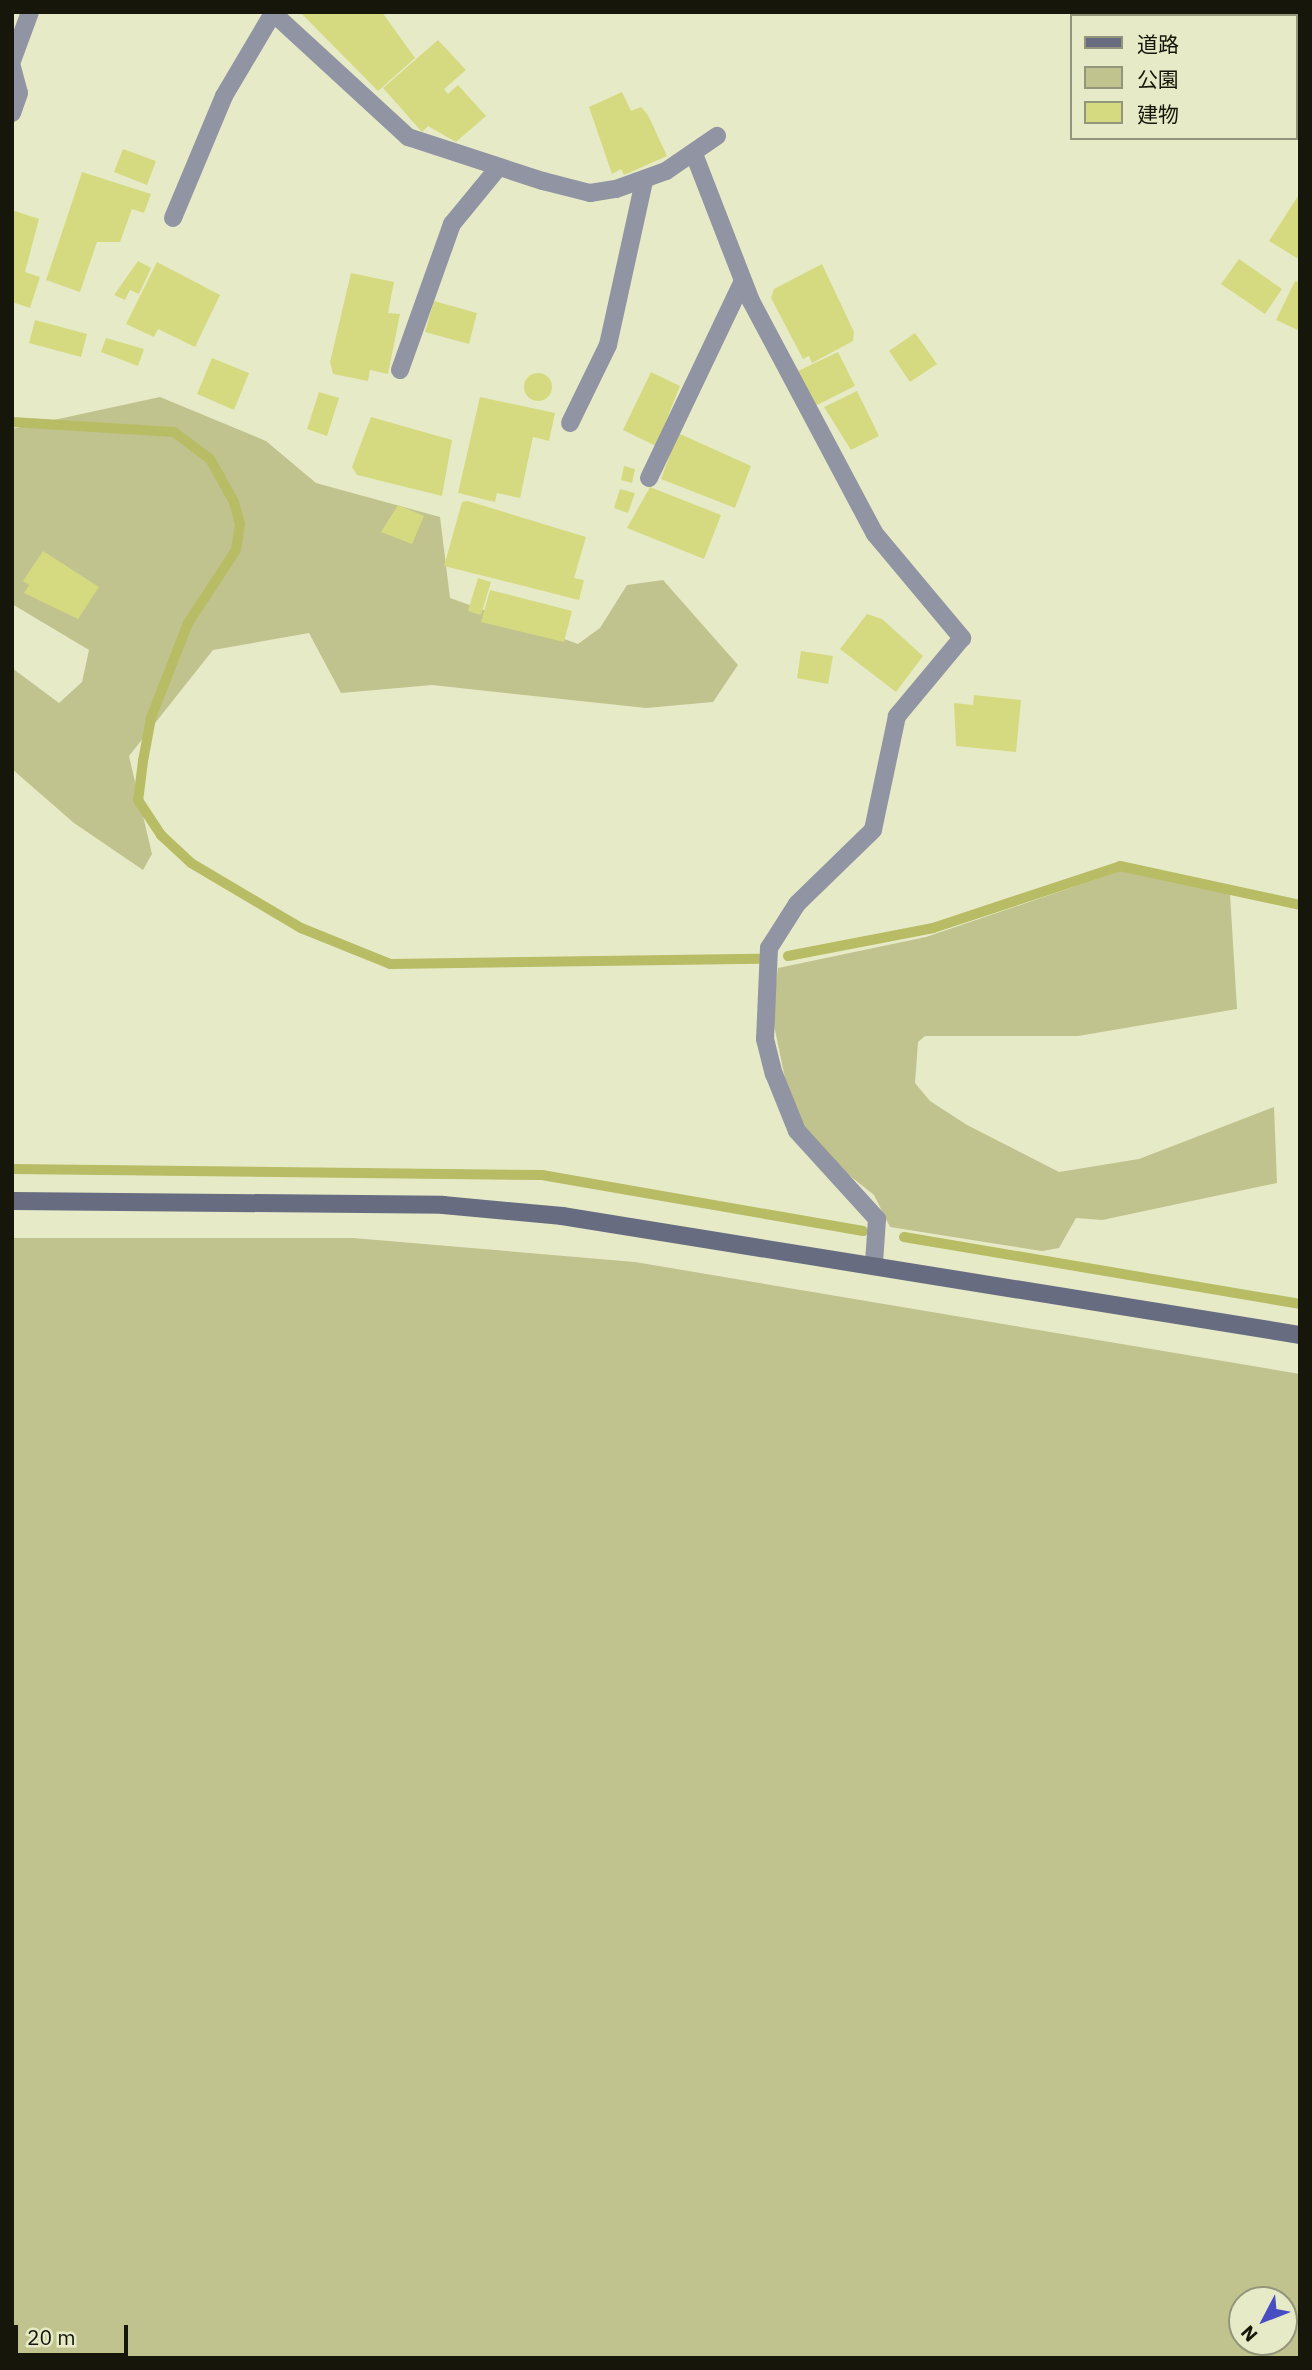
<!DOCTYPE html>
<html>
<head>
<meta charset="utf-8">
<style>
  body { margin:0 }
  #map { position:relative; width:1312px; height:2370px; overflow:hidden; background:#e7eac7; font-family:"IBM Plex Sans","Noto Sans JP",sans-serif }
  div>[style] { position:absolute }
  .green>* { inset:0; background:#c0c38d }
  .stream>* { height:10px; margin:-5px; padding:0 5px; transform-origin:5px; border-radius:5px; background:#b8bc64 }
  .building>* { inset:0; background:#d5da81 }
  .round { border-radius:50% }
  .lane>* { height:18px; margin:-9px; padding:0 9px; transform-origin:9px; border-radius:9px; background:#9194a2 }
  .street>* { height:18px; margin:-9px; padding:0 9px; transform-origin:9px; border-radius:9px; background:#9194a2 }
  .secondary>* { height:18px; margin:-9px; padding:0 9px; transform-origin:9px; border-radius:9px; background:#686c80 }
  span { translate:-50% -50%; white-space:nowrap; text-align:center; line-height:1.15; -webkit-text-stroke:6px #e7eac7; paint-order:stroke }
  .frame { position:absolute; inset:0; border:14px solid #16170a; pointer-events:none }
  .legend { position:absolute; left:1070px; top:14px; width:228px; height:126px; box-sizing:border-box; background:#e7eac7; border:2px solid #93967b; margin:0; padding:9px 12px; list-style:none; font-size:21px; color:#16170a }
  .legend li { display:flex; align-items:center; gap:14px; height:35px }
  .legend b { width:35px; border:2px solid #93967b }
  .north { position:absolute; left:1228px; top:2286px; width:70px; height:70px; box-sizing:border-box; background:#e7eac7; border:2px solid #93967b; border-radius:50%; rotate:228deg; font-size:19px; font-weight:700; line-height:28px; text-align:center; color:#16170a }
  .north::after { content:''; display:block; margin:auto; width:24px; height:32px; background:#484dc2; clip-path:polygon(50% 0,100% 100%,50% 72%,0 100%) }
  .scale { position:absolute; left:14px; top:2325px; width:114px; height:32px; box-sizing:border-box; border:4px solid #16170a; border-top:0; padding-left:9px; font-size:21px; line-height:24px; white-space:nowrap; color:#16170a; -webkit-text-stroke:5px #e7eac7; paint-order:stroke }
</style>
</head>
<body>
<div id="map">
  <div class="green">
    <i style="clip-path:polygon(160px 397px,266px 441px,316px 483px,440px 517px,450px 598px,578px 644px,600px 628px,627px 585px,663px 580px,738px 665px,713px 702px,646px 708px,432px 685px,341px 693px,309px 633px,213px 650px,129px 756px,152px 854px,143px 870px,74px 823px,12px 769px,12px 668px,59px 703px,82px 682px,89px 650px,12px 604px,12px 429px)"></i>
    <i style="clip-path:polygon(1123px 870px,1230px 894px,1237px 1009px,1078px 1036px,925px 1036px,918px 1042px,915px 1083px,930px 1101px,967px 1125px,1059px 1172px,1139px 1159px,1274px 1107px,1277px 1183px,1102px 1220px,1076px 1218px,1059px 1248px,1042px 1251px,890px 1227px,874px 1195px,830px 1160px,791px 1108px,772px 1015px,778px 968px,926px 937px)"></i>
    <i style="clip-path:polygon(evenodd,12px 1238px,353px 1238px,635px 1262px,1300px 1374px,1300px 2358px,12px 2358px,12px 1238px,1242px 2300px,1284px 2300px,1284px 2342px,1242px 2342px,1242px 2300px)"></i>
  </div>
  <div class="stream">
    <i style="left:12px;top:422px;width:162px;rotate:3.5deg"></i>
    <i style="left:174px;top:432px;width:45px;rotate:36.9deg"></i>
    <i style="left:210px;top:459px;width:49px;rotate:60.8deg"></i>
    <i style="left:234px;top:502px;width:23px;rotate:75deg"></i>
    <i style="left:240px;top:524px;width:26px;rotate:99deg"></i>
    <i style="left:236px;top:550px;width:87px;rotate:123.3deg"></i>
    <i style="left:188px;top:623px;width:102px;rotate:111.3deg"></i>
    <i style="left:151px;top:718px;width:44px;rotate:100.5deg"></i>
    <i style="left:143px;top:761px;width:39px;rotate:97deg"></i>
    <i style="left:138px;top:800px;width:42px;rotate:56.7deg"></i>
    <i style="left:161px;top:835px;width:41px;rotate:43deg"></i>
    <i style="left:191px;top:863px;width:128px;rotate:30.6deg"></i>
    <i style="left:301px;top:928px;width:96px;rotate:22deg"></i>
    <i style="left:390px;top:964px;width:369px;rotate:-0.8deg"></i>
    <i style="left:788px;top:956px;width:148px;rotate:-10.9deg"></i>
    <i style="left:933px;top:928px;width:197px;rotate:-18.3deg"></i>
    <i style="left:1120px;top:866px;width:184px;rotate:12.2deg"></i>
    <i style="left:12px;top:1169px;width:530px;rotate:0.65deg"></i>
    <i style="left:542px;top:1175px;width:326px;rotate:9.9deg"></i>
    <i style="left:904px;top:1237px;width:402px;rotate:9.6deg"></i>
  </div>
  <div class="building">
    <i style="clip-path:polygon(300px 12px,382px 12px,415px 58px,378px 91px)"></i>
    <i style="clip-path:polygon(438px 40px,466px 70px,444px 89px,448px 94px,458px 85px,486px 116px,456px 142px,428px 126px,422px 132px,383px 88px)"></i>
    <i style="clip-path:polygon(622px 92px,631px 111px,641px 107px,648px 115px,667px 156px,624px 175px,621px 169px,612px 174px,589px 107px)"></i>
    <i style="clip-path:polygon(123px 149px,156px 161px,147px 185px,114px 172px)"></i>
    <i style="clip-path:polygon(82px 172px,151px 194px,144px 213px,132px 209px,120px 242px,97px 242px,80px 292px,46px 280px)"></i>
    <i style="clip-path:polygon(1300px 193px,1300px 260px,1269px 241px)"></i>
    <i style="clip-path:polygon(12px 210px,39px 219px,25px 272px,40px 277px,30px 308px,12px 302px)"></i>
    <i style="clip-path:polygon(1239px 259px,1282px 289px,1265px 314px,1221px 284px)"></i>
    <i style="clip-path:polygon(138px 261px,151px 268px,139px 294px,130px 290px,125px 300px,114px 295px)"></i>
    <i style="clip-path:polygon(157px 262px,220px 295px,195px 347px,158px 329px,154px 337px,126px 324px)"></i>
    <i style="clip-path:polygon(822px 264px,854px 332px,853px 341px,812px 363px,809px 356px,803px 359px,771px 298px,774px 289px)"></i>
    <i style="clip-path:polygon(351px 273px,394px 282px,388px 313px,400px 314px,388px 374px,370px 370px,368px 381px,333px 374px,330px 362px)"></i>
    <i style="clip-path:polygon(1295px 281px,1300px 283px,1300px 331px,1276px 320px)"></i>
    <i style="clip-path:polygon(434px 301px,477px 313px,469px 344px,425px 332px)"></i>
    <i style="clip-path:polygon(35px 320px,87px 334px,81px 357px,29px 343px)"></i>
    <i style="clip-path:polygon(915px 333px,937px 364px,910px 382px,889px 351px)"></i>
    <i style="clip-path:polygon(106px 338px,144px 349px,138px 366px,101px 352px)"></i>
    <i style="clip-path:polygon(838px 352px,855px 386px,815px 406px,798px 371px)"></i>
    <i style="clip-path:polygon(212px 358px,249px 373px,234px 410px,197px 394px)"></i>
    <i style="clip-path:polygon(651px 372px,680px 386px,656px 446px,623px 430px)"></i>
    <i class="round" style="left:524px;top:373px;width:28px;height:28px"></i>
    <i style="clip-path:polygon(857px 391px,879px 436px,851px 450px,824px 407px)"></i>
    <i style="clip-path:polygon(319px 392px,339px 398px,327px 436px,307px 429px)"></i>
    <i style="clip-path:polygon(480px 397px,555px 413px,549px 441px,533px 437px,520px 498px,497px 493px,495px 502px,458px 493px)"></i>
    <i style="clip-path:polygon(371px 417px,452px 440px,442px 496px,357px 475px,352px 467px)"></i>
    <i style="clip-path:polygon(678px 433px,751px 466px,735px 508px,661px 479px)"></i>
    <i style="clip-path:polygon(624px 466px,635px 469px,632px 483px,621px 480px)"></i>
    <i style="clip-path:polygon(650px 487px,721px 515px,704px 559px,627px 528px)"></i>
    <i style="clip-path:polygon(620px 489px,635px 493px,628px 513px,614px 508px)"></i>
    <i style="clip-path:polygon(468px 501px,586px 537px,574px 578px,584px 580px,579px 600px,444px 566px,462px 502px)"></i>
    <i style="clip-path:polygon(398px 505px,424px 516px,412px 544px,381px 532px)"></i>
    <i style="clip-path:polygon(43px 551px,99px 587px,78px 619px,24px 593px,29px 585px,23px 581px)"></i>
    <i style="clip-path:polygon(478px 578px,491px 582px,481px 615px,468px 611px)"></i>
    <i style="clip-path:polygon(490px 590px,572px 611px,564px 642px,481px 622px)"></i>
    <i style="clip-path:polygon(867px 614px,882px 619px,923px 656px,896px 692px,840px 649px)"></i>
    <i style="clip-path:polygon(801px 651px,833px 656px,828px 684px,797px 678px)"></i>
    <i style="clip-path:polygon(974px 695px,1021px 700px,1016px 752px,956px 746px,954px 703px,973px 705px)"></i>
  </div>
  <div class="lane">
    <i style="left:12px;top:61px;width:52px;rotate:-69.8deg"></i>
    <i style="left:12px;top:67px;width:27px;rotate:75deg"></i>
    <i style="left:19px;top:93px;width:21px;rotate:109deg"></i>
    <i style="left:173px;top:218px;width:132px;rotate:-67.3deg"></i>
    <i style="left:224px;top:96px;width:96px;rotate:-59.4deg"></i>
    <i style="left:400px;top:370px;width:155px;rotate:-70.4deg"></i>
    <i style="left:452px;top:224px;width:72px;rotate:-50.6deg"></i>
    <i style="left:570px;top:423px;width:87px;rotate:-64deg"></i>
    <i style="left:608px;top:345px;width:168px;rotate:-77.6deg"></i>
    <i style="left:649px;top:478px;width:218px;rotate:-64.5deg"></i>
  </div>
  <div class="street">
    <i style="left:272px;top:12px;width:185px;rotate:42.6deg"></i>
    <i style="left:408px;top:137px;width:142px;rotate:18.1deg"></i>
    <i style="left:543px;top:181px;width:49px;rotate:14.3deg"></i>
    <i style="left:590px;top:193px;width:26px;rotate:-9deg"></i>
    <i style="left:616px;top:189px;width:53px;rotate:-19.8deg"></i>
    <i style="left:666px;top:171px;width:62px;rotate:-34.5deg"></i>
    <i style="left:694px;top:154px;width:158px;rotate:68.8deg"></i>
    <i style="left:751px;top:301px;width:264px;rotate:62deg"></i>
    <i style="left:875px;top:534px;width:136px;rotate:50.1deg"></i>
    <i style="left:962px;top:638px;width:102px;rotate:129.8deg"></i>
    <i style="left:897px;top:716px;width:116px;rotate:101.9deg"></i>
    <i style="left:873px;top:830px;width:106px;rotate:135.8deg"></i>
    <i style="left:797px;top:904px;width:52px;rotate:122.5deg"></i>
    <i style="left:769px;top:948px;width:91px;rotate:92.5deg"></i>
    <i style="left:765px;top:1039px;width:36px;rotate:76deg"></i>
    <i style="left:774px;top:1074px;width:61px;rotate:68deg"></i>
    <i style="left:797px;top:1131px;width:119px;rotate:47.7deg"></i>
    <i style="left:877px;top:1219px;width:44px;rotate:93.9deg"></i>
  </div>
  <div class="secondary">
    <i style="left:12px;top:1201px;width:431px;rotate:0.5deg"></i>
    <i style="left:443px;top:1205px;width:120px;rotate:5.3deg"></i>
    <i style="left:562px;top:1216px;width:748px;rotate:9.16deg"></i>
  </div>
  <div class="frame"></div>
  <ul class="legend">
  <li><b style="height:9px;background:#686c80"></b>道路</li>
  <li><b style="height:19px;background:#c0c38d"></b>公園</li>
  <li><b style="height:19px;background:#d5da81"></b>建物</li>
  </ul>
  <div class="north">N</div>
  <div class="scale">20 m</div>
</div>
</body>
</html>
